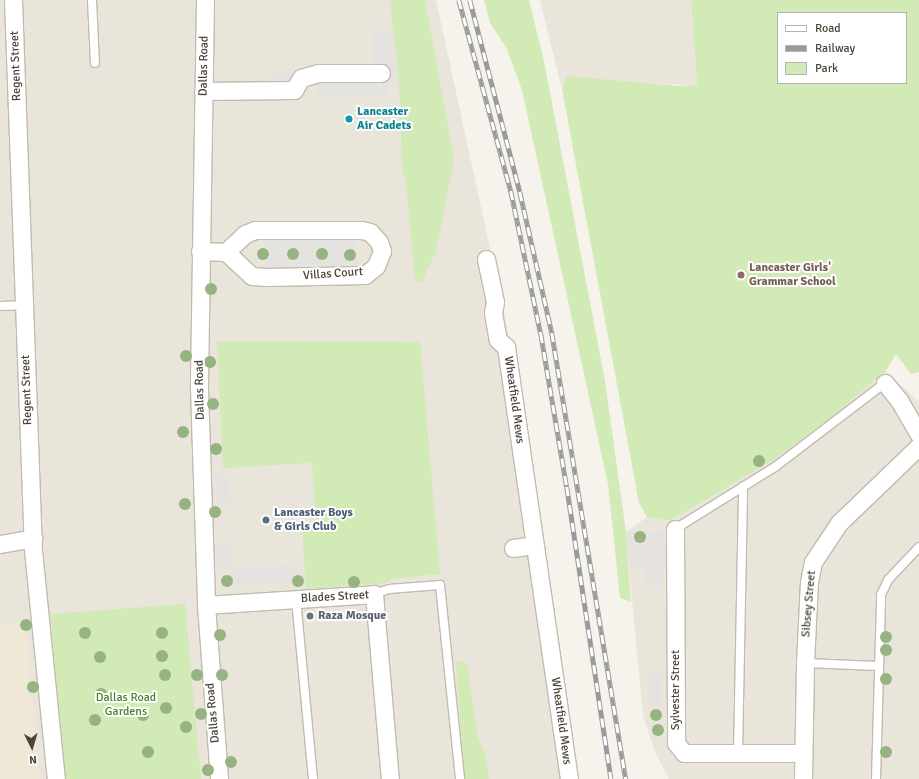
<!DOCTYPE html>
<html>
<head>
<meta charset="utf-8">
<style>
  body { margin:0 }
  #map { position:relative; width:919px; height:779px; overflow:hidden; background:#f6f3ec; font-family:Signika,sans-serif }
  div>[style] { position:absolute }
  .residential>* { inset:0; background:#eae5da }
  .industrial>* { inset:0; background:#e6e2dd }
  .education>* { inset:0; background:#efe8d6 }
  .green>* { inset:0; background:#d2eab5 }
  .parking>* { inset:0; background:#e5e3e0 }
  .roads { filter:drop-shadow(1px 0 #c2bbae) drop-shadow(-1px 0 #c2bbae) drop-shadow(0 1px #c2bbae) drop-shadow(0 -1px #c2bbae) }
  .lane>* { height:8px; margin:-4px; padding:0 4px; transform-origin:4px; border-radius:4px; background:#fff }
  .street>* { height:17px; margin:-8.5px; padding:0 8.5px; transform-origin:8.5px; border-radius:8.5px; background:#fff }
  .rail>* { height:4.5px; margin-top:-2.25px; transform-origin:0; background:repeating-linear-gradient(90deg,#fff 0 9px,#9a9a9a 0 18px); box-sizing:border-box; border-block:1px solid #9a9a9a }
  .trees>* { width:12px; height:12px; margin:-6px; border-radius:50%; background:#97b381 }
  .dots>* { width:11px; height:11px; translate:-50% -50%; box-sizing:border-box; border:2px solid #fff; border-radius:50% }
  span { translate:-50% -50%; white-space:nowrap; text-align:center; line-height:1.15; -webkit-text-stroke:4px #fff; paint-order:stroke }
  .street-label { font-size:12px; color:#4b4439 }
  .culture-label { font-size:12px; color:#0d838f; font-weight:700 }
  .left { translate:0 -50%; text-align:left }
  .education-label { font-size:12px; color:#785e54; font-weight:700 }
  .service-label { font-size:12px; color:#4e5e75; font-weight:700 }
  .worship-label { font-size:12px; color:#5b616d; font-weight:700 }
  .park-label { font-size:12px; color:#4a7f2a }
  .legend { position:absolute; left:777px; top:12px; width:130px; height:72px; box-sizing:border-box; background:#fff; border:1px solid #b7b4b0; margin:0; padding:5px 7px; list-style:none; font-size:12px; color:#4b4439 }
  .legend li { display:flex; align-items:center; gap:8px; height:20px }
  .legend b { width:20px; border:1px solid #b7b4b0 }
  .north { position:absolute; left:12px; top:727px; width:40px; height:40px; -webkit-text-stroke:3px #fff; paint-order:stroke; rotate:175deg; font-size:11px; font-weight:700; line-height:16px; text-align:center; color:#4b4439 }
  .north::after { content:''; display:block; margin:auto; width:14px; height:18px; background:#4b4439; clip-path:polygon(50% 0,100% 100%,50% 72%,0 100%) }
</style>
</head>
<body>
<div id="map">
  <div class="residential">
    <i style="clip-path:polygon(0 0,436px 0,511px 345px,577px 779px,0 779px)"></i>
    <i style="clip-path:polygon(540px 0,691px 0,697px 85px,564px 82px,562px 89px)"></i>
    <i style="clip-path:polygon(886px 371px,919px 402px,919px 779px,669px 779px,655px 752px,643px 716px,629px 569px,665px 568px,666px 530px,626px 532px,647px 517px,670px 521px,773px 460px,829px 419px)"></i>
  </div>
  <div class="industrial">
    <i style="clip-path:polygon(666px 530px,666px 568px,629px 569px,626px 532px)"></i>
  </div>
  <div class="education">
    <i style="clip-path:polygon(25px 619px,40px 779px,0 779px,0 626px)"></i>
  </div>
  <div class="green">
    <i style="clip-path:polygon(390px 0,425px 0,454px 159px,436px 252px,422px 281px,415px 282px,406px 182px,402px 167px,400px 97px)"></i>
    <i style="clip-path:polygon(484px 0,529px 0,544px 61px,605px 381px,626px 532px,631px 602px,620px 598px,608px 484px,522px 90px,506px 47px,490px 23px)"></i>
    <i style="clip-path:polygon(evenodd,691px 0,919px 0,919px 372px,911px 374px,896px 354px,886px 371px,829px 419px,773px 460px,670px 521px,647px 517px,639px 503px,562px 89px,567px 76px,678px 86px,697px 85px,691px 0,778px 13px,906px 13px,906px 83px,778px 83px,778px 13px)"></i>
    <i style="clip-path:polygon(217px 341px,420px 342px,440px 574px,390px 579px,386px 583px,306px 589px,302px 525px,316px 524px,312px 463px,223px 468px)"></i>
    <i style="clip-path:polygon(185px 604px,201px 779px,66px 779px,50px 614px)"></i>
    <i style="clip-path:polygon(456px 661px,467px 663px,477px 734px,486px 757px,489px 779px,464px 779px)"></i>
  </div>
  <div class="parking">
    <i style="clip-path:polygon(373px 31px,394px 31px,399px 84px,387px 84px,387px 97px,317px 97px,317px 83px,274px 84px,274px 69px,372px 68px)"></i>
    <i style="clip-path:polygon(359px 238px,352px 251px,361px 266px,265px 267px,271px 252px,264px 239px)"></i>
    <i style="clip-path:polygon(215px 475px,229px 475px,230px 504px,216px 505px)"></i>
    <i style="clip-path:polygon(232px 542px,233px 567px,292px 564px,292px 583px,233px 586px,232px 567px,218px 567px,216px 543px)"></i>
    <i style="clip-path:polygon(644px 568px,662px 568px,662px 587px,644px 586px)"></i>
    <i style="clip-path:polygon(647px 672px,662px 672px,661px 705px,649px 705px)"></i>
  </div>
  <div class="roads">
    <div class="lane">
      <i style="left:92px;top:0;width:63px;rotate:87.3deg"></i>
      <i style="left:0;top:306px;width:25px;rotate:-2deg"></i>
      <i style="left:675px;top:529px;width:118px;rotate:-31.8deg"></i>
      <i style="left:775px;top:467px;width:138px;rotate:-37.4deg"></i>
      <i style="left:374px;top:594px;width:16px;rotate:-18deg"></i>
      <i style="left:389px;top:589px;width:51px;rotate:-4.5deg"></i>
      <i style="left:440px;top:585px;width:195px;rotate:84.1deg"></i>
      <i style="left:296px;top:599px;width:181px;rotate:84.6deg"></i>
      <i style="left:805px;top:663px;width:74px;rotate:2.3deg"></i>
      <i style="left:738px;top:754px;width:268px;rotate:-88.9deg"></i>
      <i style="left:876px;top:779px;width:184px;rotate:-88.4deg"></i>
      <i style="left:881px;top:595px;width:17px;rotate:-65deg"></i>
      <i style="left:888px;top:580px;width:45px;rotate:-46.8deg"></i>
    </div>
    <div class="street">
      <i style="left:13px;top:0;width:550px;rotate:87.92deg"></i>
      <i style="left:33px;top:550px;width:230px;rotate:84.3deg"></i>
      <i style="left:205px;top:0;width:389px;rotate:90.9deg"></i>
      <i style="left:199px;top:389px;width:216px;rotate:88.1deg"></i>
      <i style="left:206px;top:605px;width:174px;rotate:85.7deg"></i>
      <i style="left:203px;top:91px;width:91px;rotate:-0.6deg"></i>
      <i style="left:294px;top:90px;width:14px;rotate:-60deg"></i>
      <i style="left:301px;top:78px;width:18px;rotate:-16deg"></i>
      <i style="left:318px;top:73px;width:63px"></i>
      <i style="left:200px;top:251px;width:26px;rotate:2deg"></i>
      <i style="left:226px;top:252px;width:35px;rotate:43deg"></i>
      <i style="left:252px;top:276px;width:14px;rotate:4deg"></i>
      <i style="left:266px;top:277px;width:99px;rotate:-1.2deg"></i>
      <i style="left:365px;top:275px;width:14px;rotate:-39deg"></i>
      <i style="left:376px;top:266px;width:16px;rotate:-68deg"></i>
      <i style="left:382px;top:251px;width:9px;rotate:-108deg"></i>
      <i style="left:379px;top:242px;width:13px;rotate:-132deg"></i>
      <i style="left:370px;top:232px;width:9px;rotate:-167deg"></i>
      <i style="left:361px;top:230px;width:106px;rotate:180deg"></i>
      <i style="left:255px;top:230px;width:11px;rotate:158deg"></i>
      <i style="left:245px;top:234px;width:26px;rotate:137deg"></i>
      <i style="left:486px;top:259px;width:44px;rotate:78.2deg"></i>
      <i style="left:495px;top:302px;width:11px;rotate:100deg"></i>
      <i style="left:493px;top:313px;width:27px;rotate:80deg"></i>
      <i style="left:498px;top:340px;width:11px;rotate:41deg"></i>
      <i style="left:506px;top:347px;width:437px;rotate:81.7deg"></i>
      <i style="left:885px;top:383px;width:22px;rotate:51deg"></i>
      <i style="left:899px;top:400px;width:39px;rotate:60deg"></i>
      <i style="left:675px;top:529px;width:214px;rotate:89.7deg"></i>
      <i style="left:676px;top:743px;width:13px;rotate:51deg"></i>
      <i style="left:684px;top:753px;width:119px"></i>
      <i style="left:0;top:544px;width:34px;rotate:-10deg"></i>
      <i style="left:513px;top:548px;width:21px;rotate:-8deg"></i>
      <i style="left:206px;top:605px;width:168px;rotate:-3.7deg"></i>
      <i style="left:374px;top:594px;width:186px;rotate:85.1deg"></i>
      <i style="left:803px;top:779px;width:116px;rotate:-89deg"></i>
      <i style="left:805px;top:663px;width:81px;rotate:-87.2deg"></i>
      <i style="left:809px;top:582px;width:20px;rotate:-79deg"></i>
      <i style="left:813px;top:562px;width:47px;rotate:-56.3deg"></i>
      <i style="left:839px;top:523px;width:111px;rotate:-43.9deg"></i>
    </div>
  </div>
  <div class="rail">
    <i style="left:459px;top:0;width:198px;rotate:74.8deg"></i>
    <i style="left:511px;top:191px;width:146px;rotate:78.2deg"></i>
    <i style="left:541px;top:334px;width:155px;rotate:80.4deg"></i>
    <i style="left:567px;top:487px;width:295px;rotate:81.4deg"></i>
    <i style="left:470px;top:0;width:198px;rotate:75.4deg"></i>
    <i style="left:520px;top:192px;width:145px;rotate:77.2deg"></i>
    <i style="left:552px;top:333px;width:452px;rotate:80.6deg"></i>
  </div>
  <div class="trees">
    <i style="left:263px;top:254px"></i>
    <i style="left:293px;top:254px"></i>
    <i style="left:322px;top:254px"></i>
    <i style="left:350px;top:255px"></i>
    <i style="left:211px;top:289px"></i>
    <i style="left:186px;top:356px"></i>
    <i style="left:210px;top:362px"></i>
    <i style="left:213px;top:404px"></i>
    <i style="left:183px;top:432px"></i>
    <i style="left:216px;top:449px"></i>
    <i style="left:759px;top:461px"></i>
    <i style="left:185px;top:504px"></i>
    <i style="left:215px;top:512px"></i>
    <i style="left:640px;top:537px"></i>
    <i style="left:227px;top:581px"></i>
    <i style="left:298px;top:581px"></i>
    <i style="left:354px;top:582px"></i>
    <i style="left:26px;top:625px"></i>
    <i style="left:85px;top:633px"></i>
    <i style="left:162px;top:633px"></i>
    <i style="left:220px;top:635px"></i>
    <i style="left:886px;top:637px"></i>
    <i style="left:886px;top:650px"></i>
    <i style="left:162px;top:656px"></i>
    <i style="left:100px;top:657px"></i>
    <i style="left:165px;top:675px"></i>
    <i style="left:197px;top:675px"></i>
    <i style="left:222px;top:675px"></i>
    <i style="left:886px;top:679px"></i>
    <i style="left:33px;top:687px"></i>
    <i style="left:101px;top:694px"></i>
    <i style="left:166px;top:708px"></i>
    <i style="left:201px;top:714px"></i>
    <i style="left:143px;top:715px"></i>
    <i style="left:656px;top:715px"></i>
    <i style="left:95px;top:720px"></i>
    <i style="left:186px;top:727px"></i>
    <i style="left:658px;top:730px"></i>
    <i style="left:148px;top:752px"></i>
    <i style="left:886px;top:752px"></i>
    <i style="left:231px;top:762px"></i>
    <i style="left:208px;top:770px"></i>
  </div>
  <div class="dots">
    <i style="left:349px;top:119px;background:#0f9aa8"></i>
    <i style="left:741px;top:275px;background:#8d6e63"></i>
    <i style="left:266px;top:520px;background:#5c6f8a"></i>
    <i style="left:310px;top:616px;background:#6b7280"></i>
  </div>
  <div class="street-label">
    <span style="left:16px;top:66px;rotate:-92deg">Regent Street</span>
    <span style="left:204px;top:66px;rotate:-89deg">Dallas Road</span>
    <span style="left:333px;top:274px;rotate:-4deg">Villas Court</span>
    <span style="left:27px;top:390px;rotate:-92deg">Regent Street</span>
    <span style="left:200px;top:390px;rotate:-91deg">Dallas Road</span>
    <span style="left:514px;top:400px;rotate:82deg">Wheatfield Mews</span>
    <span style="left:335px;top:597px;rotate:-3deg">Blades Street</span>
    <span style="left:809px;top:604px;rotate:-85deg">Sibsey Street</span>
    <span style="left:676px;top:690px;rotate:-90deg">Sylvester Street</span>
    <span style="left:213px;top:713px;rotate:-95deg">Dallas Road</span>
    <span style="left:561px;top:721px;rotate:82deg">Wheatfield Mews</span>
  </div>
  <div class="culture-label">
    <span class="left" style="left:357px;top:119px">Lancaster<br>Air Cadets</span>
  </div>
  <div class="education-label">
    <span class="left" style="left:749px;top:275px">Lancaster Girls'<br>Grammar School</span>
  </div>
  <div class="service-label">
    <span class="left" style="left:274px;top:520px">Lancaster Boys<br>&amp; Girls Club</span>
  </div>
  <div class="worship-label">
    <span class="left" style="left:318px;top:616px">Raza Mosque</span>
  </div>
  <div class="park-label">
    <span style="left:126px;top:705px">Dallas Road<br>Gardens</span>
  </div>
  <ul class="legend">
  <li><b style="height:5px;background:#fff"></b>Road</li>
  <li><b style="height:5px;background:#9a9a9a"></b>Railway</li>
  <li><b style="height:11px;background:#d2eab5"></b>Park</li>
  </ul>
  <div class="north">N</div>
</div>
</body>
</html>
